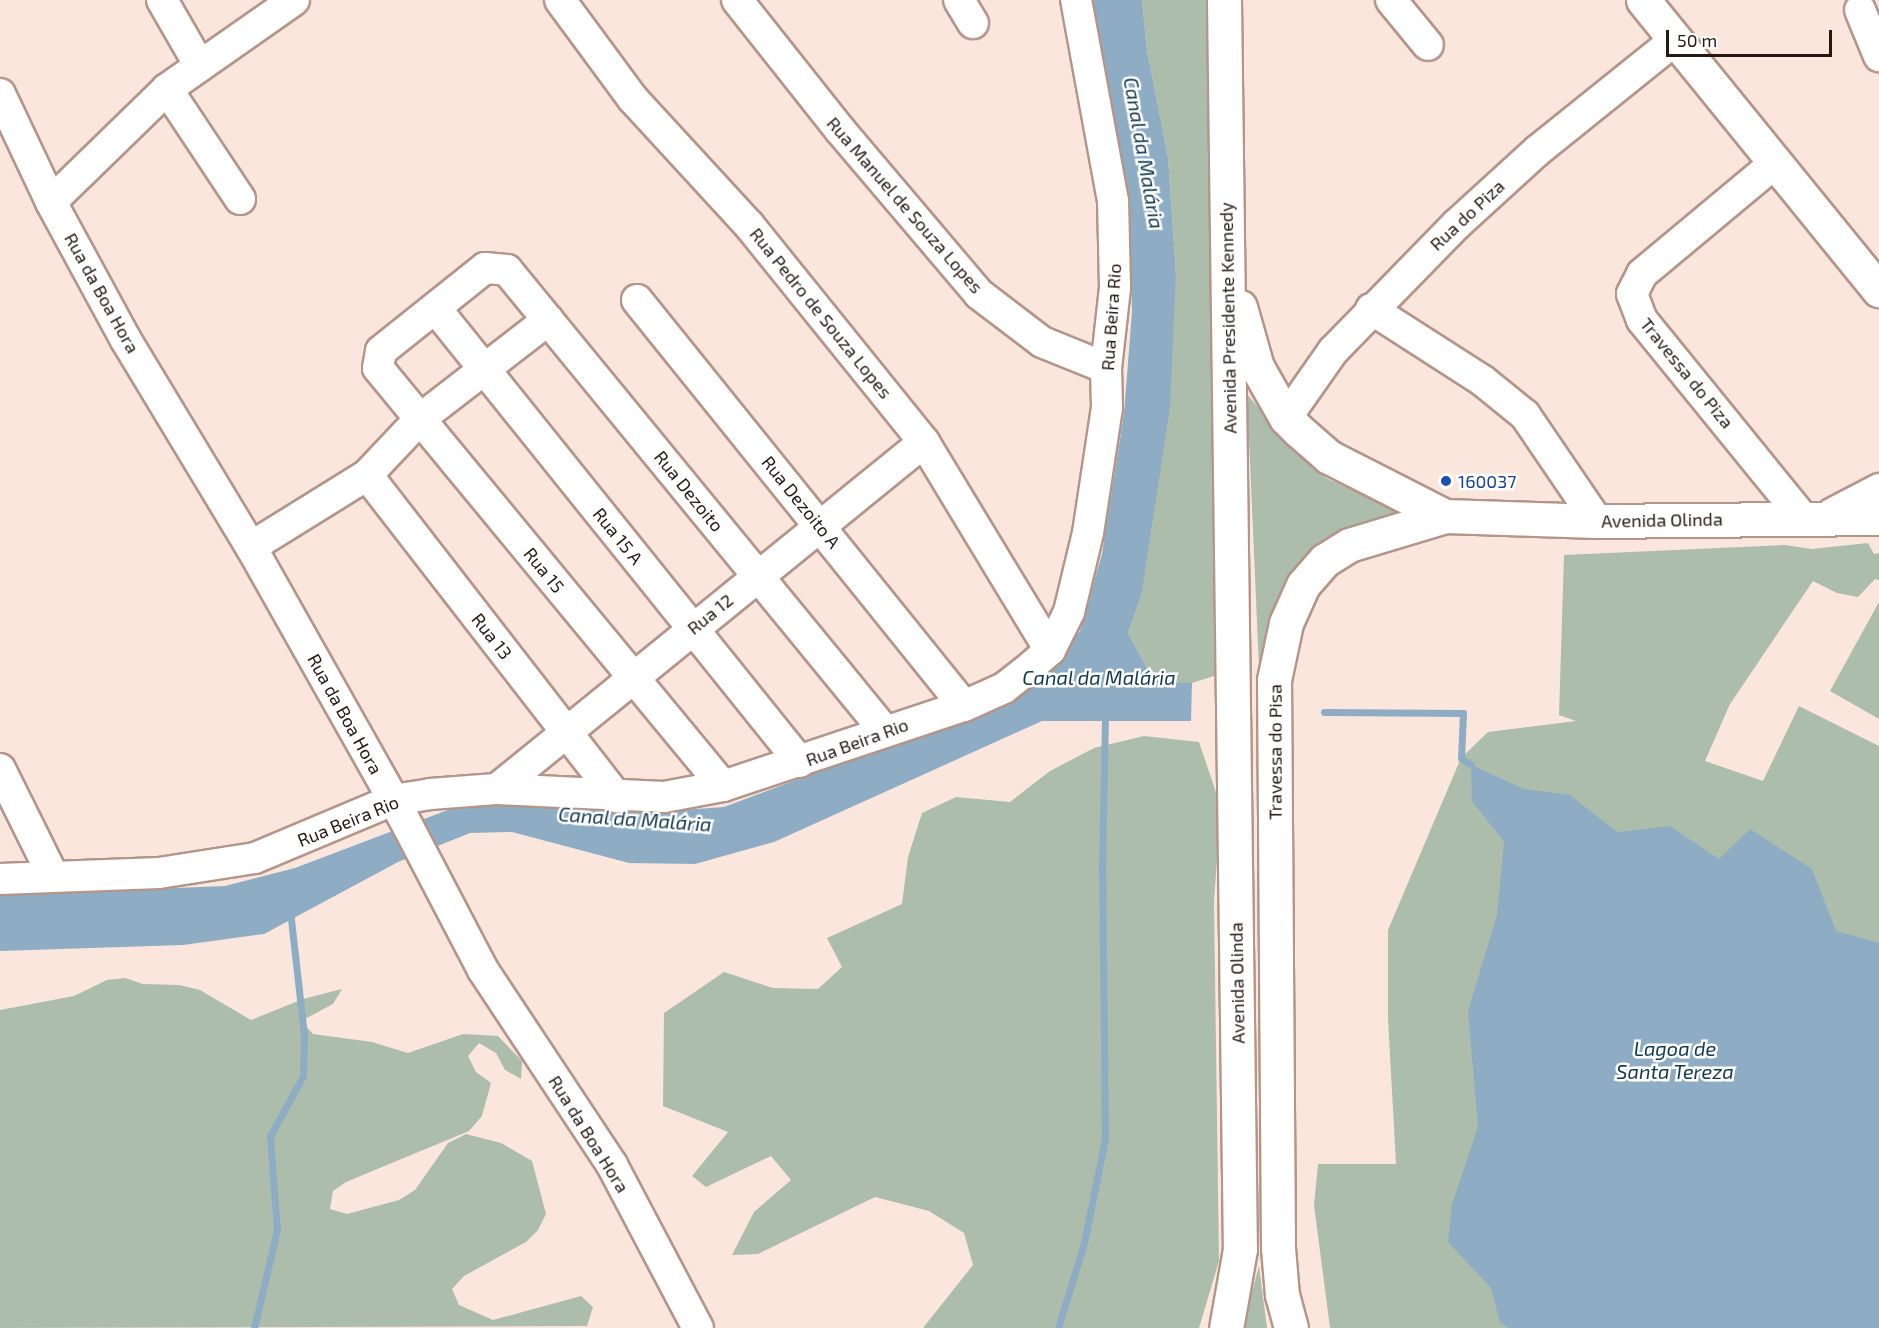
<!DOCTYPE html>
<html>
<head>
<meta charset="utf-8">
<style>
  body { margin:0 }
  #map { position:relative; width:1879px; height:1328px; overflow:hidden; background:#fbe6de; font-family:"Exo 2",sans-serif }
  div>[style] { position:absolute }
  .green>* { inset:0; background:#adbdab }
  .water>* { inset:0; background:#8eadc4 }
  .stream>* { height:7px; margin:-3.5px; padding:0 3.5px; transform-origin:3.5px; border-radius:3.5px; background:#8eadc4 }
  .roads { filter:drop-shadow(2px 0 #b49589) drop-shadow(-2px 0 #b49589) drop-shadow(0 2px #b49589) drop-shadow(0 -2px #b49589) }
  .minor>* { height:30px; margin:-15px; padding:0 15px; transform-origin:15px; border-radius:15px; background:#fff }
  .major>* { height:33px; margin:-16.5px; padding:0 16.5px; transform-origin:16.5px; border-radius:16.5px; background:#fff }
  .dots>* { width:16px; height:16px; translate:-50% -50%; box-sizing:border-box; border:3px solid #fff; border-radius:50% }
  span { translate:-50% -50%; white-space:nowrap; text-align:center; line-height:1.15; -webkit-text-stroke:5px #fff; paint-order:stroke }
  .street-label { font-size:18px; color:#251914 }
  .transit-label { font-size:18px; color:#164399 }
  .left { translate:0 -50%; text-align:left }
  .water-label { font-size:20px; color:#0f3750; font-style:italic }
  .scale { position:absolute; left:1666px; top:30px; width:166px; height:27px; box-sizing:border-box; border:3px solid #251914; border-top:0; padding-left:8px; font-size:18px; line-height:21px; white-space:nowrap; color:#251914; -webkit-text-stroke:4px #fff; paint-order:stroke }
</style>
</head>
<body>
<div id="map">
  <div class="green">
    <i style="clip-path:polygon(1142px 0,1210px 0,1211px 418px,1220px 674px,1192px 683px,1173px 683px,1149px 672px,1128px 633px,1141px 597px,1176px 273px,1168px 157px,1147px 50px)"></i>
    <i style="clip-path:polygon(1247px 394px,1279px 432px,1326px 478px,1404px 514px,1334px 538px,1260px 690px)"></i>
    <i style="clip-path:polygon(1868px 543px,1874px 554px,1879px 553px,1879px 580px,1875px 579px,1858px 597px,1837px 593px,1813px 581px,1730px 704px,1705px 761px,1763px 781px,1799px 706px,1879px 746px,1879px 1328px,1330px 1328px,1314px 1205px,1318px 1164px,1396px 1164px,1388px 1019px,1388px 930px,1461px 758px,1488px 732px,1576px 721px,1559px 715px,1564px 555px,1785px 545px,1812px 549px)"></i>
    <i style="clip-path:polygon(1879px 602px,1879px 719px,1830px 691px)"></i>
    <i style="clip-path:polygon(1144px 736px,1199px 742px,1221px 807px,1214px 901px,1219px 1261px,1199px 1328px,923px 1328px,973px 1265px,964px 1233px,929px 1211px,875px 1197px,758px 1254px,732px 1255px,754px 1212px,791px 1180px,771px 1156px,706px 1187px,692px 1176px,728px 1132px,663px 1106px,664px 1013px,724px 972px,773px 988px,818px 989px,842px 967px,827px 938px,902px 904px,908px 857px,922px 813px,956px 797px,1010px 802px,1050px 771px,1094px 748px)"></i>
    <i style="clip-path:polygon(125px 978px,143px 984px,179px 985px,200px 990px,251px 1020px,303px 999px,342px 989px,333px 1004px,301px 1021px,313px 1034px,372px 1042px,408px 1053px,463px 1034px,498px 1036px,522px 1061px,521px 1079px,505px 1070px,496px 1053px,479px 1043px,468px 1056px,476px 1072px,491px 1083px,482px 1116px,469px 1131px,346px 1182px,333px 1191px,330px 1209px,347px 1214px,399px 1200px,415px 1190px,448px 1143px,466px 1134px,501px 1143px,532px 1161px,546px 1214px,538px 1230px,526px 1242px,464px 1276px,452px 1289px,459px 1305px,493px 1320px,581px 1296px,593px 1307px,587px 1326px,0 1328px,0 1010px,74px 996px,107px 980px)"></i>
    <i style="clip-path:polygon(1259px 1266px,1267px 1328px,1242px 1328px)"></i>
  </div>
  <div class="water">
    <i style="clip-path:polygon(1088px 0,1142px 0,1147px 50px,1168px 157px,1176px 273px,1170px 408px,1141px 597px,1128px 633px,1149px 672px,1173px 683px,1192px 683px,1191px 721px,1042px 721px,774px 842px,695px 864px,629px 863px,512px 832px,470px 833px,398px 862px,264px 934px,183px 945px,0 951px,0 895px,225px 886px,295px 868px,474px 800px,668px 811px,724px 807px,1021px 696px,1047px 673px,1080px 631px,1102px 554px,1124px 413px,1132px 312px,1130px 232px,1122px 165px)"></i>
    <i style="clip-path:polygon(1471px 765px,1524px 789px,1570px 795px,1617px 832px,1670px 826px,1719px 859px,1750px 829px,1812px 869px,1836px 931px,1879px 943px,1879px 1328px,1508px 1328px,1500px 1322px,1491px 1288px,1448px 1242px,1452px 1204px,1478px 1127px,1468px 1011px,1497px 915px,1504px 842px,1472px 801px)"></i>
  </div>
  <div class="stream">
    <i style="left:1324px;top:712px;width:139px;rotate:0.4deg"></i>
    <i style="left:1463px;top:713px;width:45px;rotate:92.5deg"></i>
    <i style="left:1461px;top:758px;width:12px;rotate:35deg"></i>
    <i style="left:254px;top:1328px;width:101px;rotate:-76.8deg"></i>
    <i style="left:277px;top:1230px;width:94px;rotate:-94.3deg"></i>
    <i style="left:270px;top:1136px;width:68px;rotate:-61.2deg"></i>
    <i style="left:303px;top:1076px;width:41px;rotate:-88.6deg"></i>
    <i style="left:304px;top:1035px;width:125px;rotate:-96.4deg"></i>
    <i style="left:1058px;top:1328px;width:89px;rotate:-73deg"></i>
    <i style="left:1084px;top:1243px;width:106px;rotate:-78.6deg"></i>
    <i style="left:1105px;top:1139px;width:267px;rotate:-90.6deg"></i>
    <i style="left:1102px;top:872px;width:157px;rotate:-88.9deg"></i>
  </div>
  <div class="roads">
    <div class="minor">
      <i style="left:162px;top:0;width:76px;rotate:60.1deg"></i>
      <i style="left:560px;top:0;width:123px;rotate:53.6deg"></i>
      <i style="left:633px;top:99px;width:171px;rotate:47.4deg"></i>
      <i style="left:749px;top:225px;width:279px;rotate:51.1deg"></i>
      <i style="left:924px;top:442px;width:243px;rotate:58.8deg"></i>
      <i style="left:737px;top:0;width:166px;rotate:51.6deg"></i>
      <i style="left:840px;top:130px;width:215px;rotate:49.7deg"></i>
      <i style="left:979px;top:294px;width:79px;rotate:37.3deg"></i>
      <i style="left:1042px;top:342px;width:69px;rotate:22.1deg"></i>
      <i style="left:959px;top:0;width:27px;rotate:59deg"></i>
      <i style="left:1391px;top:0;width:58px;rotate:50.6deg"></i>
      <i style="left:1860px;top:10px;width:50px;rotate:67.6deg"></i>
      <i style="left:167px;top:89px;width:132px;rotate:56.4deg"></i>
      <i style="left:0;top:94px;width:119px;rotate:64.7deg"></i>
      <i style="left:51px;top:202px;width:157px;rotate:61.5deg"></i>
      <i style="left:126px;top:340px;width:242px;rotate:58.9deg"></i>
      <i style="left:251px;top:547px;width:308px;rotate:60.6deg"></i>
      <i style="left:402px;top:815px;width:175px;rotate:62.4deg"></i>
      <i style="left:483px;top:970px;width:234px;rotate:56.5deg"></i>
      <i style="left:612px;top:1165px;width:184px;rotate:62.2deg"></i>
      <i style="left:1775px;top:163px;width:173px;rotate:140.2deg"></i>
      <i style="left:1642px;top:274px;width:22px;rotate:117deg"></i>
      <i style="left:1632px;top:294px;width:28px;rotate:69deg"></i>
      <i style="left:1642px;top:320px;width:255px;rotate:50.9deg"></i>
      <i style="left:51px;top:202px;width:162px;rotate:-44.2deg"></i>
      <i style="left:167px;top:89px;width:155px;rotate:-35deg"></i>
      <i style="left:637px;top:300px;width:521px;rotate:51.15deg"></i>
      <i style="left:436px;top:309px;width:581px;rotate:51.22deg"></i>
      <i style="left:1371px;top:309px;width:133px;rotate:32.7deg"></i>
      <i style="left:1483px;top:381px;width:54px;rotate:39deg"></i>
      <i style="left:1525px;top:415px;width:128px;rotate:55.8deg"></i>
      <i style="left:1286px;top:418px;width:82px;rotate:-55deg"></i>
      <i style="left:1333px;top:351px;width:177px;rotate:-45.7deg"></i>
      <i style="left:1457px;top:224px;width:108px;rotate:-42.4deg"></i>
      <i style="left:1537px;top:151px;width:177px;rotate:-38.8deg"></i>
      <i style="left:367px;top:475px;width:408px;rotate:52.2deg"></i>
      <i style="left:251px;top:547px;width:137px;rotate:-31.8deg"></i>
      <i style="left:367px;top:475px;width:77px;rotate:-46.6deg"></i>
      <i style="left:420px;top:419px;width:162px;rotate:-37.7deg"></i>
      <i style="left:0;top:769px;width:119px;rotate:63.6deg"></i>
      <i style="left:723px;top:786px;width:542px;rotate:-129.53deg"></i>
      <i style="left:378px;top:368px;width:17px;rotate:-80deg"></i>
      <i style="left:381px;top:351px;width:133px;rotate:-38.6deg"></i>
      <i style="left:485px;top:268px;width:22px;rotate:5deg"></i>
      <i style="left:507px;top:270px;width:595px;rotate:50.66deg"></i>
      <i style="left:497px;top:789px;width:550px;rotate:-39.1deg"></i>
      <i style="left:0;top:879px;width:159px;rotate:-2.2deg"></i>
      <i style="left:159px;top:873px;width:97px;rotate:-8.9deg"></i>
      <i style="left:255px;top:858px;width:150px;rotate:-22.8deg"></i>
      <i style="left:393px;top:800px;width:37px;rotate:-9deg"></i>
      <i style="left:430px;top:794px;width:67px;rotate:-4.3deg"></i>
      <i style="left:497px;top:789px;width:167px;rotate:2.7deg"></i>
      <i style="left:664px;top:797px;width:60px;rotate:-10.6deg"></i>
      <i style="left:723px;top:786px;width:254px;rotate:-18.4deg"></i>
      <i style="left:964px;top:706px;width:44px;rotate:-24.2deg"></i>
      <i style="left:1004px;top:688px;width:28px;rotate:-38deg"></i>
      <i style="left:1026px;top:671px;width:32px;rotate:-41deg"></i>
      <i style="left:1050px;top:650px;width:42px;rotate:-63.4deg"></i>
      <i style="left:1069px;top:612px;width:81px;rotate:-76.5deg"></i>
      <i style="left:1088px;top:533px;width:126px;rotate:-81.4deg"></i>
      <i style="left:1107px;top:408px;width:40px;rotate:-91.4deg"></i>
      <i style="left:1106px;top:368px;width:81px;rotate:-83.6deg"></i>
      <i style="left:1115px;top:288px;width:87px;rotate:-91.3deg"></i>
      <i style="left:1113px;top:201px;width:204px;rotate:-100.4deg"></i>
    </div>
    <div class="major">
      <i style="left:1224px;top:0;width:1249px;rotate:89.27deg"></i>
      <i style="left:1240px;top:1249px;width:80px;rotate:100deg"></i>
      <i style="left:1643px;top:0;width:374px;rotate:50.9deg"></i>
      <i style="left:1240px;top:307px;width:62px;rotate:74.2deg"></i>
      <i style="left:1257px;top:367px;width:59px;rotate:60.4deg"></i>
      <i style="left:1286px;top:418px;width:17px;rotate:45deg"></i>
      <i style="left:1298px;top:430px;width:41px;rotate:41.1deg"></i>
      <i style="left:1329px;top:457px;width:130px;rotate:27deg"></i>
      <i style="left:1833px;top:514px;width:52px;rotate:-27.6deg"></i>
      <i style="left:1291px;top:1328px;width:34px;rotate:-105deg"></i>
      <i style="left:1282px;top:1295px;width:47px;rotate:-94.9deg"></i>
      <i style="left:1278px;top:1248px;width:568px;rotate:-90.4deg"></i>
      <i style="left:1274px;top:680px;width:58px;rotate:-78.1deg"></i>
      <i style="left:1286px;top:623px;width:42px;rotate:-65.9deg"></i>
      <i style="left:1303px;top:585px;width:33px;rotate:-49deg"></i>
      <i style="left:1325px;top:560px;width:28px;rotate:-32deg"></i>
      <i style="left:1349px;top:545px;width:100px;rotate:-16.8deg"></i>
      <i style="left:1445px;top:516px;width:152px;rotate:1.9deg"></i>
      <i style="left:1597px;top:521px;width:282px;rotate:-0.6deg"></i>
    </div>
  </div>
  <div class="dots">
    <i style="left:1446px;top:481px;background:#1a4fb4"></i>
  </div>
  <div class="street-label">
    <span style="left:905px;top:205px;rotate:49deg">Rua Manuel de Souza Lopes</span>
    <span style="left:1467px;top:215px;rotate:-43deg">Rua do Piza</span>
    <span style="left:102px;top:293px;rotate:61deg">Rua da Boa Hora</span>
    <span style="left:821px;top:313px;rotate:51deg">Rua Pedro de Souza Lopes</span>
    <span style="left:1111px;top:317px;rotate:-86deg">Rua Beira Rio</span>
    <span style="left:1228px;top:318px;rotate:-91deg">Avenida Presidente Kennedy</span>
    <span style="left:1687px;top:373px;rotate:51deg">Travessa do Piza</span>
    <span style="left:689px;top:491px;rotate:51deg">Rua Dezoito</span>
    <span style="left:801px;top:502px;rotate:51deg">Rua Dezoito A</span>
    <span style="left:1662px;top:520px;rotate:-1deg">Avenida Olinda</span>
    <span style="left:618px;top:536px;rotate:51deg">Rua 15 A</span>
    <span style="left:544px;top:570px;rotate:51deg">Rua 15</span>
    <span style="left:710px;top:614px;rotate:-39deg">Rua 12</span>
    <span style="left:492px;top:636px;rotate:52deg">Rua 13</span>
    <span style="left:345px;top:714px;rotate:61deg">Rua da Boa Hora</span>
    <span style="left:857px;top:742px;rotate:-20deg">Rua Beira Rio</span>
    <span style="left:1275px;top:752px;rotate:-90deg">Travessa do Pisa</span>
    <span style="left:348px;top:821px;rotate:-22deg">Rua Beira Rio</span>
    <span style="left:1237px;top:983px;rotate:-91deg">Avenida Olinda</span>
    <span style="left:589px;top:1134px;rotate:58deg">Rua da Boa Hora</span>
  </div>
  <div class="transit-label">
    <span class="left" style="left:1458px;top:481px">160037</span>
  </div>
  <div class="water-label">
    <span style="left:1144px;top:153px;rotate:80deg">Canal da Malária</span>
    <span style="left:1099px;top:677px">Canal da Malária</span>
    <span style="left:635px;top:819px;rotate:4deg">Canal da Malária</span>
    <span style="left:1675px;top:1060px">Lagoa de<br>Santa Tereza</span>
  </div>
  <div class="scale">50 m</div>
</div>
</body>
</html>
